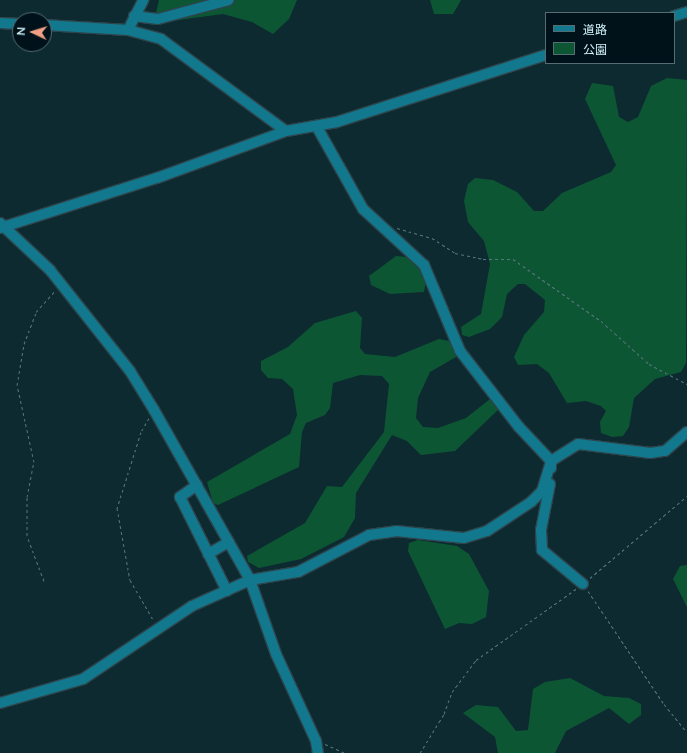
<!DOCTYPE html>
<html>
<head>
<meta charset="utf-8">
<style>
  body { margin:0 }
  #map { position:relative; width:687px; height:753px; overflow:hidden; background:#0d2a31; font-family:Lato,"Noto Sans JP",sans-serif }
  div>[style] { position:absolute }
  .green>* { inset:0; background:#0d5634 }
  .path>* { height:1px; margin-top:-0.5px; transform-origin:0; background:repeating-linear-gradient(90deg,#58767e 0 3px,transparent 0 6px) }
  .roads { filter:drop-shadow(1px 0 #2e444b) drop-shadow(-1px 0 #2e444b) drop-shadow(0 1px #2e444b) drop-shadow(0 -1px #2e444b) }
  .minor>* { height:10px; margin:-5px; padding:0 5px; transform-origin:5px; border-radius:5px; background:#12788e }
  span { translate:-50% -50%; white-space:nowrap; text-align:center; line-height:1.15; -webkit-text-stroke:4px #001219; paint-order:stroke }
  .legend { position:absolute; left:545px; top:12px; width:130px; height:52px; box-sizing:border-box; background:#001219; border:1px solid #546c74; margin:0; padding:5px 7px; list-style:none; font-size:12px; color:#d2f3fc }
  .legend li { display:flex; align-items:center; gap:8px; height:20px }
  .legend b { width:20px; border:1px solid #546c74 }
  .north { position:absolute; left:12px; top:12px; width:40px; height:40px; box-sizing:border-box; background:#001219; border:1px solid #546c74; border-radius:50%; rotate:274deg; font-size:11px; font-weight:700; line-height:16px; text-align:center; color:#d2f3fc }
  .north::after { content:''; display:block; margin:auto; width:14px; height:18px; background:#f39f86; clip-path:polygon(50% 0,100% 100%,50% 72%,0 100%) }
</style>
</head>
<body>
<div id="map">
  <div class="green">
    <i style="clip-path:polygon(159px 0,297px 0,289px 19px,273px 34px,252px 22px,223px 14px,171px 21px,156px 13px)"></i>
    <i style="clip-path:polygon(430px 0,461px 0,453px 14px,434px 14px)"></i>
    <i style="clip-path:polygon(667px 78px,687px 80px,686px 363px,681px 372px,655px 379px,634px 398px,629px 427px,623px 436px,612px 437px,601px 433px,600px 422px,606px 411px,601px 406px,586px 401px,567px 403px,549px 373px,537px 364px,518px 365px,514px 357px,524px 335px,544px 312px,545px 300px,525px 284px,518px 284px,507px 294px,502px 317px,490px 329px,469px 337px,462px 335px,461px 327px,481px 314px,490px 264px,484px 241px,468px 222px,464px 201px,468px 184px,475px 178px,493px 180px,517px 192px,534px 211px,543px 211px,562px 193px,611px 172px,616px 165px,585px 99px,592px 83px,613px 86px,619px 117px,628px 122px,638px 117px,651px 86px)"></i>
    <i style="clip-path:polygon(396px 256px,406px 257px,419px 267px,426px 281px,424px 292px,390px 294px,371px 285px,369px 276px)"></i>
    <i style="clip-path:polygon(356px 311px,362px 318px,360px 348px,365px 354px,395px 357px,439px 339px,454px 342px,456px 357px,430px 372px,418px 398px,416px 418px,423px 427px,438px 428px,466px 418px,490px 399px,497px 400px,499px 409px,455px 451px,421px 455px,407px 441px,392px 435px,356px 493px,355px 518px,344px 537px,301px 559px,259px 568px,248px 562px,247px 556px,305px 523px,327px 486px,342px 487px,384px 432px,389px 384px,382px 376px,360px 375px,333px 383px,330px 408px,325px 415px,306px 423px,302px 432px,299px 467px,218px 505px,213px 503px,207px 482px,290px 434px,297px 415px,293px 389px,282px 379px,268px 378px,261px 370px,261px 361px,288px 347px,315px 323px)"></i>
    <i style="clip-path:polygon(418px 540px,457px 546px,469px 554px,489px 591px,486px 617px,472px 624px,459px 623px,445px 629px,408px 551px,409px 543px)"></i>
    <i style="clip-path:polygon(687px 565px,687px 607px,673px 579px,680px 566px)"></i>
    <i style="clip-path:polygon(570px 678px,604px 696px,629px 698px,641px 704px,641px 715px,629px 724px,609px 708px,566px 731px,555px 753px,498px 753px,495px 737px,463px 713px,476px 705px,498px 707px,516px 731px,528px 730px,533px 689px,545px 682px)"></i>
  </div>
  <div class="path">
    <i style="left:397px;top:228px;width:36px;rotate:16deg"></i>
    <i style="left:432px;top:238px;width:27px;rotate:33deg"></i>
    <i style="left:455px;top:253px;width:29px;rotate:12deg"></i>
    <i style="left:483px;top:259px;width:30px"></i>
    <i style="left:513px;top:259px;width:108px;rotate:35.2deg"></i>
    <i style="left:601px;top:321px;width:64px;rotate:41.9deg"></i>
    <i style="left:649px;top:364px;width:43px;rotate:27.8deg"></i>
    <i style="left:149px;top:418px;width:16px;rotate:120deg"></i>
    <i style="left:141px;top:432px;width:80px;rotate:107.5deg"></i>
    <i style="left:117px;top:508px;width:73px;rotate:79.8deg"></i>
    <i style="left:130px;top:580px;width:48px;rotate:59.7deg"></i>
    <i style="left:590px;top:578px;width:127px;rotate:-40.2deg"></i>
    <i style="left:44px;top:581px;width:48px;rotate:-110.7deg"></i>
    <i style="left:27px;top:536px;width:39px;rotate:-90deg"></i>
    <i style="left:27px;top:497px;width:36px;rotate:-79deg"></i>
    <i style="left:34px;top:462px;width:79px;rotate:-102.4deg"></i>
    <i style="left:17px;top:385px;width:42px;rotate:-80.3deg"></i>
    <i style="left:24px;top:344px;width:34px;rotate:-69deg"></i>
    <i style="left:36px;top:312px;width:28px;rotate:-48deg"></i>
    <i style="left:588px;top:591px;width:136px;rotate:56.1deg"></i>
    <i style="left:664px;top:704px;width:36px;rotate:51deg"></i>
    <i style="left:325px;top:744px;width:22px;rotate:24deg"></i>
    <i style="left:420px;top:753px;width:46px;rotate:-58.4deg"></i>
    <i style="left:444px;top:714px;width:23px;rotate:-70deg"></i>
    <i style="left:452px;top:692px;width:40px;rotate:-53deg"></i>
    <i style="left:476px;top:660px;width:123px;rotate:-35.4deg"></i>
  </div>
  <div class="roads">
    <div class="minor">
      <i style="left:134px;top:16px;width:24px;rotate:7deg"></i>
      <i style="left:158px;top:19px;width:73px;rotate:-15deg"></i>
      <i style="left:674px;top:16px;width:14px;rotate:-17deg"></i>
      <i style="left:0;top:23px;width:20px;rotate:3deg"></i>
      <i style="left:44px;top:25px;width:84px;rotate:3.4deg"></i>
      <i style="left:128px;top:30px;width:34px;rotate:15deg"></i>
      <i style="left:161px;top:39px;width:155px;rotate:36.4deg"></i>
      <i style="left:128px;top:30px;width:34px;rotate:-63deg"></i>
      <i style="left:317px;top:127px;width:94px;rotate:60.7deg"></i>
      <i style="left:363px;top:209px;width:83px;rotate:42.6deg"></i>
      <i style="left:424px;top:265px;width:93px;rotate:67.3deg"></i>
      <i style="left:460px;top:351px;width:96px;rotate:52.2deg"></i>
      <i style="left:519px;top:427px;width:47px;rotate:46.7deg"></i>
      <i style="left:551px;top:461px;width:7px;rotate:90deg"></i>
      <i style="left:0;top:223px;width:69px;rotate:43.2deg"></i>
      <i style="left:50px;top:270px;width:129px;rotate:51.6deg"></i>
      <i style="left:130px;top:371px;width:46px;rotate:58.4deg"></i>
      <i style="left:154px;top:410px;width:195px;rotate:60.5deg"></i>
      <i style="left:250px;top:580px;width:78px;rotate:70.6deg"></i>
      <i style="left:276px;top:654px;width:96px;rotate:65.3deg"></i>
      <i style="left:316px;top:741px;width:12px;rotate:81deg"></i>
      <i style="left:0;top:228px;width:165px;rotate:-17.7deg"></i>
      <i style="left:157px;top:178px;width:137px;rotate:-20deg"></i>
      <i style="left:286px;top:131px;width:52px;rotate:-10deg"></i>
      <i style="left:337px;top:122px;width:219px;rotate:-17.8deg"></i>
      <i style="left:550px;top:484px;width:47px;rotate:101.1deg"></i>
      <i style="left:541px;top:530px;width:20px;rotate:87deg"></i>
      <i style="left:542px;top:550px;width:53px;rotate:39.7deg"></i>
      <i style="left:197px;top:485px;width:21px;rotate:145deg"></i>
      <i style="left:180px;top:497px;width:105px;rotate:63.4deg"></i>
      <i style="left:208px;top:554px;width:24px;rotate:-30deg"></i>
      <i style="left:0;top:703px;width:86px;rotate:-16.1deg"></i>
      <i style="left:83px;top:679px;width:131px;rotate:-33.8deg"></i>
      <i style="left:192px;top:606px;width:64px;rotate:-24.1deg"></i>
      <i style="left:250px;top:580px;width:49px;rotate:-9.5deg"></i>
      <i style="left:298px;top:572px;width:80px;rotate:-27.5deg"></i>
      <i style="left:369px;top:535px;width:27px;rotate:-8deg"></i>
      <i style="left:396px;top:531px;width:68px;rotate:5.9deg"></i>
      <i style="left:464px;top:538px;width:24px;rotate:-17deg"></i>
      <i style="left:487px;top:531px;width:53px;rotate:-33.4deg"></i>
      <i style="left:531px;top:502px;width:16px;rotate:-45deg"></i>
      <i style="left:542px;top:491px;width:31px;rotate:-73deg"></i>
      <i style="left:551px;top:461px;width:32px;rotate:-32deg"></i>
      <i style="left:578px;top:444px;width:73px;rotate:7.1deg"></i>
      <i style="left:650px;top:453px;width:15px;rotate:-8deg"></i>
      <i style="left:665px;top:451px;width:29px;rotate:-41deg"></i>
    </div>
  </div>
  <ul class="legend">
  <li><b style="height:5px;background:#12788e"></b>道路</li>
  <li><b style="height:11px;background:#0d5634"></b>公園</li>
  </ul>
  <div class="north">N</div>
</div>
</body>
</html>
